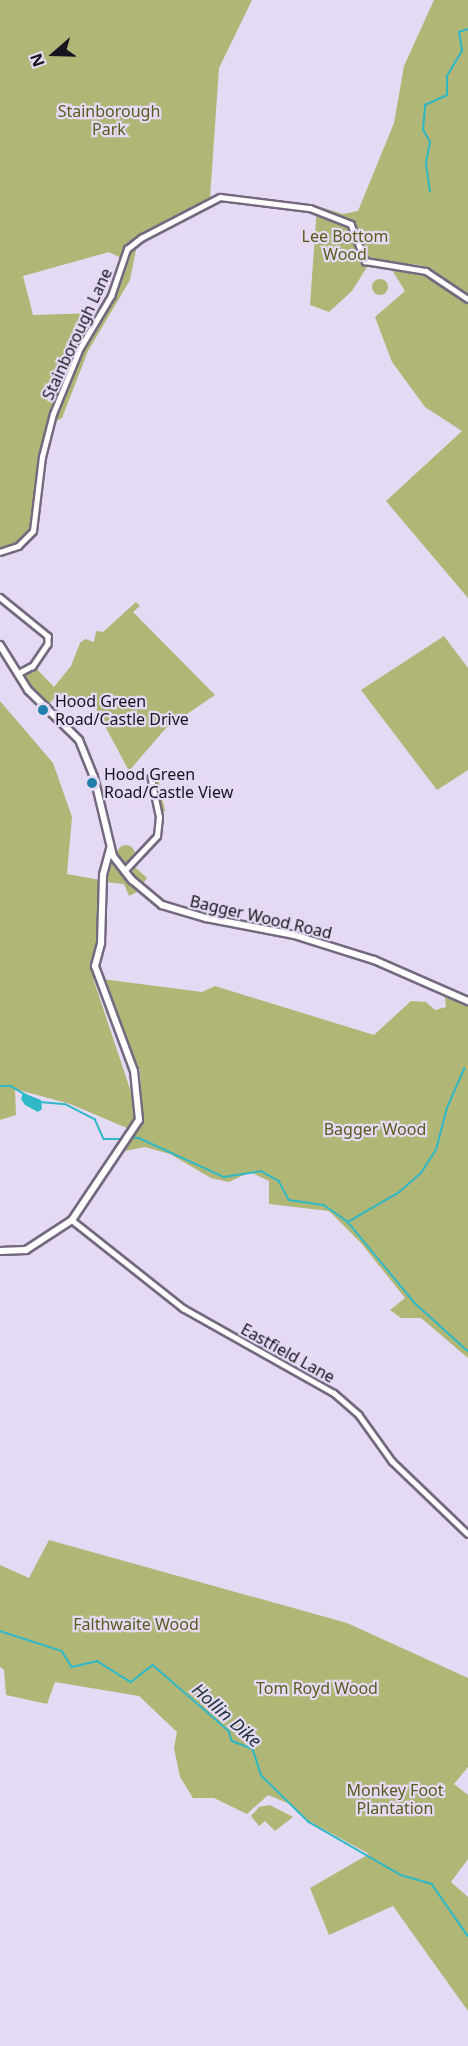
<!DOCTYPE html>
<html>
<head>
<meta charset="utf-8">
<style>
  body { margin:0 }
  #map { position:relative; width:468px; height:2046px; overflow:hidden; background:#e5daf3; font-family:"Noto Sans",sans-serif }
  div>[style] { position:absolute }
  .green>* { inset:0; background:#b0b676 }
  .round { border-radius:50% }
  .water>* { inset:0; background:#30b8c6 }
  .stream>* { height:1.5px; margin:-0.75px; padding:0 0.75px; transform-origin:0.75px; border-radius:0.75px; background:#30b8c6 }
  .roads { filter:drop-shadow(2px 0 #74697f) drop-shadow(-2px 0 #74697f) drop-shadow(0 2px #74697f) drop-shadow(0 -2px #74697f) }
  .street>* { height:4.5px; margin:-2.25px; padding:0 2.25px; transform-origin:2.25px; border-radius:2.25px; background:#fff }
  .secondary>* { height:6px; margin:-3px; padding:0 3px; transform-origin:3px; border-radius:3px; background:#fff }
  .dots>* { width:16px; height:16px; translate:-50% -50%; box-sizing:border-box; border:3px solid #e5daf3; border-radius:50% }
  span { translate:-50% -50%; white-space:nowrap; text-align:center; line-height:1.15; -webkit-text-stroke:4.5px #e5daf3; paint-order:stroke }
  .park-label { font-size:16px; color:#585c1c }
  .street-label { font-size:16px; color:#18141d }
  .poi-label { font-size:16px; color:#18141d }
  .left { translate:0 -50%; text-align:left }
  .water-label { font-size:18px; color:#1f3538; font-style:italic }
  .north { position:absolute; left:24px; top:24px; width:60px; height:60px; -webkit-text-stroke:4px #e5daf3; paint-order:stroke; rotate:250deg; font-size:16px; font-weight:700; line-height:24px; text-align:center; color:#18141d }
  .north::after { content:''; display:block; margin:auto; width:21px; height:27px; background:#18141d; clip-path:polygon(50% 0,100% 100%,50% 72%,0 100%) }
</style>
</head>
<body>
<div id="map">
  <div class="green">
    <i style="clip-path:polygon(0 0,252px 0,219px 68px,210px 198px,139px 235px,121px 258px,109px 252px,23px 276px,33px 315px,97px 313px,84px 336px,91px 335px,113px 297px,129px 250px,137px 245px,130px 280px,88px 351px,62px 418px,54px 422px,49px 414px,38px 461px,30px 529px,17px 543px,0 548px)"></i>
    <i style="clip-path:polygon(434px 0,468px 0,468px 296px,434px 271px,419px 265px,393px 263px,392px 270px,415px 270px,440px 281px,468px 302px,468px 598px,386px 501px,462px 431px,425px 407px,392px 362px,375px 317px,405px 291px,392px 270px,367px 267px,352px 291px,329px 312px,310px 305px,317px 206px,343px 214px,358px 211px,394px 123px,404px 66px)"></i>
    <i class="round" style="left:372px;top:279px;width:16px;height:16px"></i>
    <i style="clip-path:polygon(136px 602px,140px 606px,133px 612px,215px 695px,165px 729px,129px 771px,89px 696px,79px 706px,59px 693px,48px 705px,24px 676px,36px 668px,54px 687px,71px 666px,80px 643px,85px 639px,94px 642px,96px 631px,103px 632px)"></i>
    <i style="clip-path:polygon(444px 636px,468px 668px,468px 770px,437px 790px,361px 690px)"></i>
    <i style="clip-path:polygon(0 701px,53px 763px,72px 817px,67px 874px,100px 880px,97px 941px,92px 960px,94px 981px,131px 1092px,134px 1118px,127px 1128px,70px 1104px,15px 1089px,16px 1115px,0 1120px)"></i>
    <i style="clip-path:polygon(158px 777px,165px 811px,161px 813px,154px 780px)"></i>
    <i class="round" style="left:117px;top:845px;width:18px;height:18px"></i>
    <i style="clip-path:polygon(110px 857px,131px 883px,141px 890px,129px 896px,124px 884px,105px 882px)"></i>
    <i style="clip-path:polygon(135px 867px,147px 878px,142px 885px,131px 875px)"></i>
    <i style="clip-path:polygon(102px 979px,202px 992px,215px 986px,374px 1035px,411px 1001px,426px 1002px,435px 1010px,446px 1007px,445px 997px,468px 1005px,468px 1358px,421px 1318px,401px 1318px,390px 1310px,405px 1298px,361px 1243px,329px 1211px,269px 1204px,269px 1181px,250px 1172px,229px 1182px,211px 1178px,170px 1154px,145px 1147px,124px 1151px,142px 1121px,140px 1071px)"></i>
    <i style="clip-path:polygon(49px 1540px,347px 1623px,468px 1678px,468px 1767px,454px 1784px,468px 1795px,468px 1859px,451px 1882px,468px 1897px,468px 2011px,393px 1906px,329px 1935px,310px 1888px,369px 1854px,307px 1820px,290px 1804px,268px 1795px,247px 1814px,214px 1798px,193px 1798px,180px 1777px,174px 1748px,177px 1732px,139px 1696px,55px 1682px,47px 1704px,6px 1695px,4px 1670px,0 1667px,0 1565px,29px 1578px)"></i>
    <i style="clip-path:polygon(270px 1805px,293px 1817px,275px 1831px,265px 1821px,259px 1826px,251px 1816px,259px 1807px)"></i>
  </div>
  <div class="water">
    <i style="clip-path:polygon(23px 1093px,41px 1100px,42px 1109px,38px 1112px,25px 1105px,21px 1099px)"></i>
  </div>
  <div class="stream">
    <i style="left:430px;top:192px;width:29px;rotate:-98deg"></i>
    <i style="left:426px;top:163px;width:21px;rotate:-79deg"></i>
    <i style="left:430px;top:142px;width:14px;rotate:-120deg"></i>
    <i style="left:423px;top:130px;width:25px;rotate:-85deg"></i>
    <i style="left:425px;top:105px;width:24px;rotate:-24deg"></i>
    <i style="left:447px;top:95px;width:19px;rotate:-90deg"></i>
    <i style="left:447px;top:76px;width:29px;rotate:-59deg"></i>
    <i style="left:462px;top:51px;width:19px;rotate:-99deg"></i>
    <i style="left:459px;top:32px;width:9px;rotate:-18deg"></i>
    <i style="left:0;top:1086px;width:11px"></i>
    <i style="left:11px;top:1086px;width:26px;rotate:31deg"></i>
    <i style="left:40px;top:1102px;width:25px;rotate:5deg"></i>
    <i style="left:65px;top:1104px;width:34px;rotate:27deg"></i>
    <i style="left:95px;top:1119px;width:22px;rotate:66deg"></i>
    <i style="left:104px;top:1139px;width:20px"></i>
    <i style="left:128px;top:1138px;width:11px"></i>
    <i style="left:139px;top:1138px;width:94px;rotate:24.6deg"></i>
    <i style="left:224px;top:1177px;width:37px;rotate:-9deg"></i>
    <i style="left:261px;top:1171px;width:21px;rotate:29deg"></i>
    <i style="left:279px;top:1181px;width:21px;rotate:62deg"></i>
    <i style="left:289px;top:1200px;width:35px;rotate:8deg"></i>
    <i style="left:324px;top:1205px;width:29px;rotate:35deg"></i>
    <i style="left:348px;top:1222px;width:105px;rotate:50.4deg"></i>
    <i style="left:415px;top:1303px;width:72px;rotate:42.2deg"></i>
    <i style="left:348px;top:1222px;width:58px;rotate:-30.1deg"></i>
    <i style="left:398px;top:1193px;width:30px;rotate:-41deg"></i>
    <i style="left:421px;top:1173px;width:27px;rotate:-57deg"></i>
    <i style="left:436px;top:1150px;width:43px;rotate:-75.3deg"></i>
    <i style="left:447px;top:1108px;width:43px;rotate:-66.4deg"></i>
    <i style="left:0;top:1631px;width:65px;rotate:17.9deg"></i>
    <i style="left:62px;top:1651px;width:19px;rotate:58deg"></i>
    <i style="left:72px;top:1667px;width:26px;rotate:-13deg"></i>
    <i style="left:97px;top:1661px;width:40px;rotate:32deg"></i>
    <i style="left:131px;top:1682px;width:28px;rotate:-38deg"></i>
    <i style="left:153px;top:1665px;width:101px;rotate:41deg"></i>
    <i style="left:229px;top:1731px;width:10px;rotate:73deg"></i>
    <i style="left:232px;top:1741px;width:22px;rotate:21deg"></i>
    <i style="left:253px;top:1749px;width:28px;rotate:72deg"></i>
    <i style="left:262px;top:1776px;width:66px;rotate:44.4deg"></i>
    <i style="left:309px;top:1822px;width:106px;rotate:29.9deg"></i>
    <i style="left:401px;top:1875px;width:32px;rotate:16deg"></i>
    <i style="left:432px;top:1884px;width:63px;rotate:55.3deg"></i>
  </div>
  <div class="roads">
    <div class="street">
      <i style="left:0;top:552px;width:19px;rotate:-18deg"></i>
      <i style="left:18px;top:546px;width:21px;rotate:-45deg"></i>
      <i style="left:33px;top:531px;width:75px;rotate:-83.1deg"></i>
      <i style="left:42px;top:457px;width:44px;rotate:-75.7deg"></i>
      <i style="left:53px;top:414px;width:71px;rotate:-67.8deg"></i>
      <i style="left:80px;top:348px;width:61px;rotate:-59.2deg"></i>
      <i style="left:111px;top:296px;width:50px;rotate:-71.2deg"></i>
      <i style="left:127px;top:249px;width:18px;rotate:-38deg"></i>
      <i style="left:141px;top:238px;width:89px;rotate:-27.4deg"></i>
      <i style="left:220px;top:197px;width:91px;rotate:7deg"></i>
      <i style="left:310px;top:208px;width:44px;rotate:21.3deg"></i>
      <i style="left:351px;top:224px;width:40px;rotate:69deg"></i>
      <i style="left:365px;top:261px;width:62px;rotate:9.3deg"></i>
      <i style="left:426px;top:271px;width:50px;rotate:33.7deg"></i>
      <i style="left:0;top:597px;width:62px;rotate:39.1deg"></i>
      <i style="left:48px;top:636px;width:8px;rotate:90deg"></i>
      <i style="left:48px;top:644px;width:27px;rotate:124deg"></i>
      <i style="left:33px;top:666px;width:17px;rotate:152deg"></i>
      <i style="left:124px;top:871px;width:48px;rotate:-46.7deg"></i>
      <i style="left:157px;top:836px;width:19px;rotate:-84deg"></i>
      <i style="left:159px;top:817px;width:40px;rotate:-102deg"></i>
      <i style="left:72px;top:1220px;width:142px;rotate:38.4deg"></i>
      <i style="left:183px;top:1308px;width:173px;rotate:29.4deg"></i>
      <i style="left:334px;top:1393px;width:33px;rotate:41deg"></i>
      <i style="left:359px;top:1415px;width:57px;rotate:54.3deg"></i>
      <i style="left:392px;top:1461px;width:105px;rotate:43.8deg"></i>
    </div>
    <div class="secondary">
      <i style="left:0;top:645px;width:53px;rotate:58.1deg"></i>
      <i style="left:28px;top:690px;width:71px;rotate:44.4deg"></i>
      <i style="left:79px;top:740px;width:40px;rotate:68deg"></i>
      <i style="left:94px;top:777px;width:81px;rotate:76.5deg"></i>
      <i style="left:113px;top:856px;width:31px;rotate:52deg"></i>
      <i style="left:132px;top:880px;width:39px;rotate:40deg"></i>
      <i style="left:162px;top:905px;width:46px;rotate:16.5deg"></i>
      <i style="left:206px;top:918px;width:90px;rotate:10.9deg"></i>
      <i style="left:294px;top:935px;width:84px;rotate:17.4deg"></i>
      <i style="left:374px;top:960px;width:103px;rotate:23.6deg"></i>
      <i style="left:0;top:1251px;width:26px;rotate:-2deg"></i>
      <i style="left:26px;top:1250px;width:55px;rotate:-33.1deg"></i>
      <i style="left:72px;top:1220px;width:120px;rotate:-56.2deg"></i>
      <i style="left:139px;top:1120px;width:49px;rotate:-95.8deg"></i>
      <i style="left:134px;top:1071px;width:112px;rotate:-110.4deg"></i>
      <i style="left:95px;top:966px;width:24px;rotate:-75deg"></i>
      <i style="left:101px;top:943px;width:68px;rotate:-88.3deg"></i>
      <i style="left:103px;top:875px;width:28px;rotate:-75deg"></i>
    </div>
  </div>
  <div class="dots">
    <i style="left:43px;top:710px;background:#207fab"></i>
    <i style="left:92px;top:783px;background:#207fab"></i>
  </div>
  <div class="park-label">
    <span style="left:109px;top:120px">Stainborough<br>Park</span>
    <span style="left:345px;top:245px">Lee Bottom<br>Wood</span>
    <span style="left:375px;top:1129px">Bagger Wood</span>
    <span style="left:136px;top:1624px">Falthwaite Wood</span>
    <span style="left:317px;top:1688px">Tom Royd Wood</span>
    <span style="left:395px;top:1799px">Monkey Foot<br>Plantation</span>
  </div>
  <div class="street-label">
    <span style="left:77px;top:334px;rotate:-65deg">Stainborough Lane</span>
    <span style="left:261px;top:917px;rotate:13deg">Bagger Wood Road</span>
    <span style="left:288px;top:1353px;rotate:29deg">Eastfield Lane</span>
  </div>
  <div class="poi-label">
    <span class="left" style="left:55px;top:710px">Hood Green<br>Road/Castle Drive</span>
    <span class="left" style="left:104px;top:783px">Hood Green<br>Road/Castle View</span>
  </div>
  <div class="water-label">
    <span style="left:227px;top:1715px;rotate:42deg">Hollin Dike</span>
  </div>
  <div class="north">N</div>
</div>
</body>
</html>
